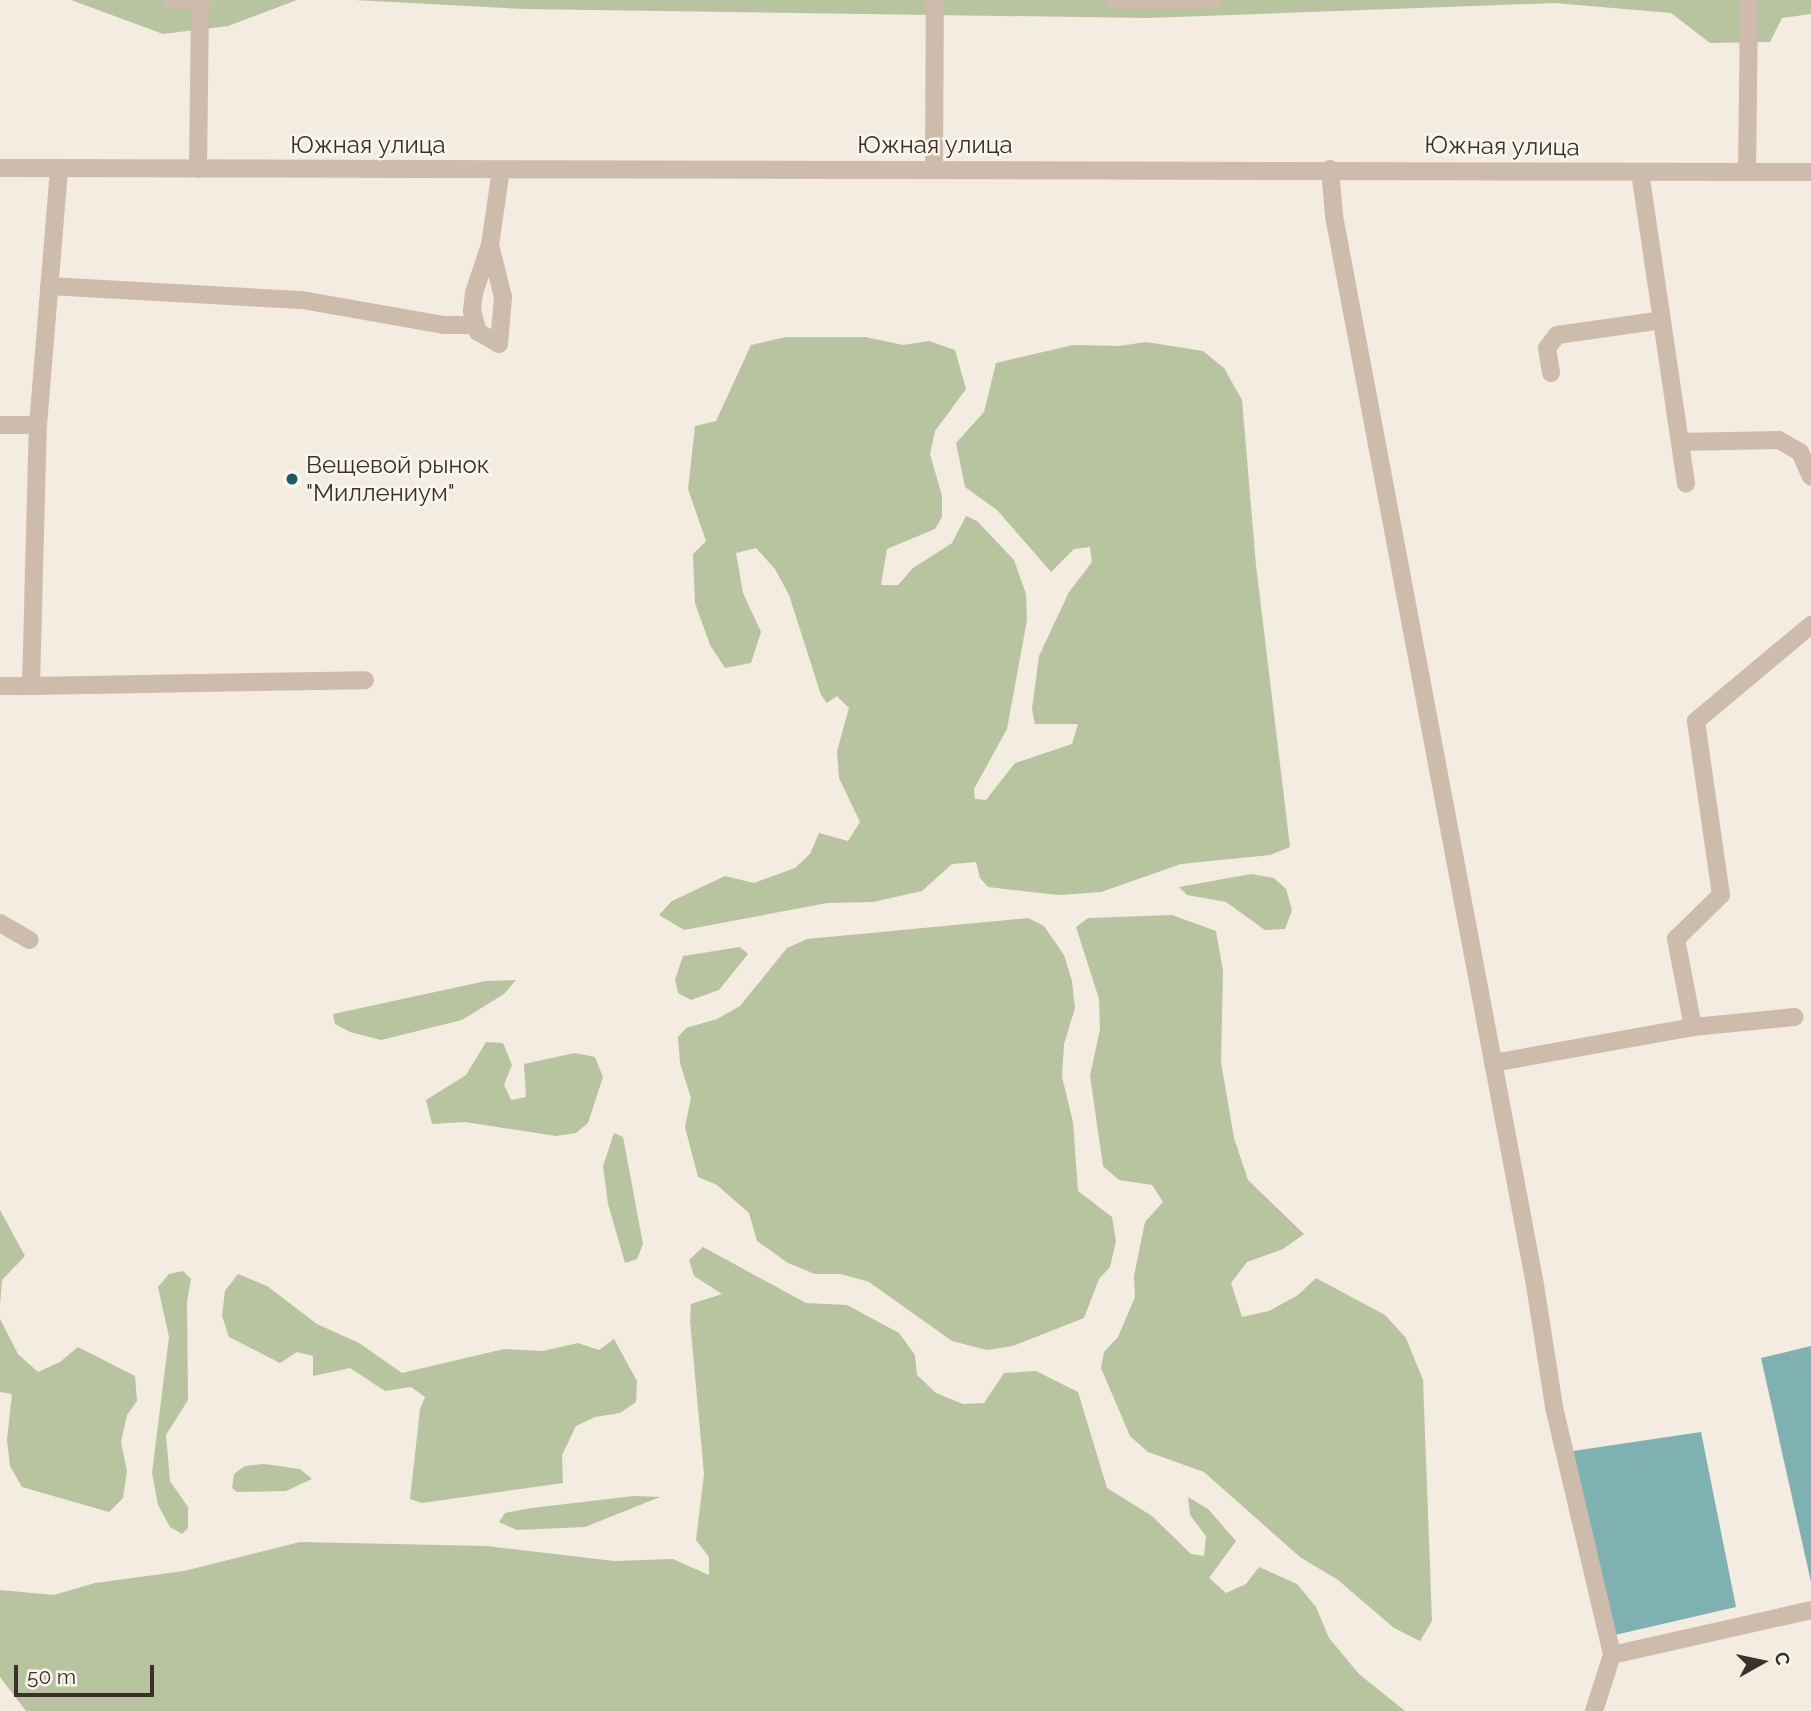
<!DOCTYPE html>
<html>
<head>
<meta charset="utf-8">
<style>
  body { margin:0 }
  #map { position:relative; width:1811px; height:1711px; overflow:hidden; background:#f4ebe1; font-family:Raleway,sans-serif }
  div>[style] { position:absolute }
  .green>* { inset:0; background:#b8c4a0 }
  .water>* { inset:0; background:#7fb0b2 }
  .minor>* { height:18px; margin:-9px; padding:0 9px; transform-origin:9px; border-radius:9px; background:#cdbbac }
  .dots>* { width:19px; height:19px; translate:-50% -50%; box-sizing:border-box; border:4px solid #fbf5ee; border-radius:50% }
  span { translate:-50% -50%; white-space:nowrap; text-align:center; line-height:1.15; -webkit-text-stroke:5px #fbf5ee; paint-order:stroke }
  .street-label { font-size:24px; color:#3b302b }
  .poi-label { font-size:24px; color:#3b302b }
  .left { translate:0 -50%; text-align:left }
  .north { position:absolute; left:1727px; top:1627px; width:70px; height:70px; -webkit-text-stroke:5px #fbf5ee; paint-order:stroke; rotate:81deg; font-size:19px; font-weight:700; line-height:28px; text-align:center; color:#3b302b }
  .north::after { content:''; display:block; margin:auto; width:24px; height:32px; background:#3b302b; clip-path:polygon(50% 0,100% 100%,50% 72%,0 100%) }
  .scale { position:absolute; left:14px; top:1665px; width:140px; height:32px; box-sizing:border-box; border:4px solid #3b302b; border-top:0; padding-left:9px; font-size:21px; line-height:24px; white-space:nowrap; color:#3b302b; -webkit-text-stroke:5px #fbf5ee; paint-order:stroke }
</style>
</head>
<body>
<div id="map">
  <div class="green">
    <i style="clip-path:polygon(71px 0,297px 0,228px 26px,163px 34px)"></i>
    <i style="clip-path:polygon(354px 0,1811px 0,1811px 14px,1782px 18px,1770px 42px,1710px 43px,1671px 13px,1555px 3px,1147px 18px,523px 9px)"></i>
    <i style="clip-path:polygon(786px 337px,865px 337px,903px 345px,929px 341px,955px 350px,966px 389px,935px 431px,930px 454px,942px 496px,942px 517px,935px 529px,887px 549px,881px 585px,898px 585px,913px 568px,952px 543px,966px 516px,977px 521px,1014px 560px,1026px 594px,1027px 620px,1007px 729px,974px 789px,975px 799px,986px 800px,1015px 763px,1072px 744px,1078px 724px,1035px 724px,1032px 709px,1039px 656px,1069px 592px,1092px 562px,1090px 547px,1074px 549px,1051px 572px,997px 510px,965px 487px,956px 443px,984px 412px,996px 363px,1073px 345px,1119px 346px,1146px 342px,1203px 351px,1224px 368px,1242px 400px,1256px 565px,1290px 847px,1270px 855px,1181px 864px,1101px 892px,1059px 895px,988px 887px,980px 878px,976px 862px,952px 864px,922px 891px,873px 902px,827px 903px,684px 930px,659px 915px,672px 901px,725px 876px,754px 883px,795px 868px,810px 854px,819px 833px,848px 841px,860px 822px,839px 778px,837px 751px,849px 708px,837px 696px,827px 703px,821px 695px,789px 595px,775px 569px,756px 548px,736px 553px,743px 593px,761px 632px,751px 663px,725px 668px,710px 645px,695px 603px,693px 554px,706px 541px,688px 489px,695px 426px,716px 421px,751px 345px)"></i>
    <i style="clip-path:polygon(1251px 874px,1274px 878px,1286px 889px,1292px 910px,1285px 929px,1265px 930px,1226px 902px,1187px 895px,1179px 887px)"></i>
    <i style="clip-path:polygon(1172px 915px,1216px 931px,1223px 971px,1221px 1062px,1234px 1138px,1248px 1180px,1304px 1234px,1283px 1249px,1247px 1262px,1231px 1283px,1242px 1317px,1269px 1311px,1298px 1295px,1316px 1278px,1385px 1315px,1406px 1338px,1423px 1380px,1432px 1621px,1420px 1641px,1394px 1628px,1338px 1580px,1300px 1557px,1204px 1472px,1148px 1452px,1130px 1436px,1101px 1368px,1104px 1352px,1118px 1337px,1135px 1297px,1134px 1276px,1145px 1222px,1163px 1202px,1152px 1185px,1119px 1180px,1103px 1166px,1090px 1076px,1100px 1029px,1099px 999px,1076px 927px,1088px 918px)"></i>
    <i style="clip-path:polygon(1028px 918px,1044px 926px,1064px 955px,1072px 981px,1075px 1008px,1064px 1044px,1062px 1077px,1073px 1122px,1078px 1191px,1112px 1217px,1116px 1241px,1110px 1267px,1099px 1279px,1084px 1318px,1013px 1346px,987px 1350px,952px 1341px,869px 1282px,841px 1274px,815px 1274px,788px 1263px,757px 1241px,749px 1213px,717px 1185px,698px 1177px,685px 1127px,691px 1098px,680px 1063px,678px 1037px,686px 1028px,717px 1019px,740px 1006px,787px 948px,807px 939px)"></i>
    <i style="clip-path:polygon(740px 947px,748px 954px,719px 990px,691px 1000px,678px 993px,675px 980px,683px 956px)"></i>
    <i style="clip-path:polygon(516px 980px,504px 994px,462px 1020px,381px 1040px,350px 1032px,335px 1024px,333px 1014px,486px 981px)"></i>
    <i style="clip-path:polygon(486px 1042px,503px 1043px,512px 1065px,504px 1085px,511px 1100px,526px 1097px,524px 1064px,575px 1053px,595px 1057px,603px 1077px,588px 1123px,576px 1133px,556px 1136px,465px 1122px,432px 1124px,426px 1100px,466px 1075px)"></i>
    <i style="clip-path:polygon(614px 1133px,623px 1137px,643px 1244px,637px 1259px,625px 1263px,608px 1204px,603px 1166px)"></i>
    <i style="clip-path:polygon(0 1210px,25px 1256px,2px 1280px,0 1306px)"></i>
    <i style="clip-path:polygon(703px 1247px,806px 1303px,847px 1305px,899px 1333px,915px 1355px,917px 1375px,936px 1393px,963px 1404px,984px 1403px,1004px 1373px,1036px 1371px,1078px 1392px,1107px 1488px,1152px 1516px,1191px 1554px,1204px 1556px,1206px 1536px,1190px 1515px,1188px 1497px,1208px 1509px,1236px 1541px,1209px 1578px,1226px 1593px,1246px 1584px,1259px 1567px,1297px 1584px,1316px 1607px,1329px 1638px,1359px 1674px,1405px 1711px,26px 1711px,0 1677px,0 1590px,54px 1595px,95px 1583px,184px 1571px,300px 1542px,486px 1546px,614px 1561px,673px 1559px,709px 1575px,709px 1557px,696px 1540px,704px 1474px,690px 1321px,691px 1304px,722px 1294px,694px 1276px,689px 1260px)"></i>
    <i style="clip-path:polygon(183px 1271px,191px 1279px,187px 1302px,188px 1400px,166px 1435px,170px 1481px,188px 1507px,188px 1528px,182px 1534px,170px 1527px,158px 1505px,152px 1473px,169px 1337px,158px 1287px,169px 1274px)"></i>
    <i style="clip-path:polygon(238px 1274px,267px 1286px,317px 1324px,359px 1343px,402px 1373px,504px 1349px,543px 1351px,578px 1343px,599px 1350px,614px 1339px,637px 1381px,636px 1402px,620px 1413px,595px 1417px,576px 1426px,562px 1455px,563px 1483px,422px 1503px,410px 1499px,420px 1409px,425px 1397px,411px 1387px,385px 1391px,350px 1368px,313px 1376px,313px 1356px,297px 1352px,280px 1363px,229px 1337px,222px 1316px,225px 1291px)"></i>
    <i style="clip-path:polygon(0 1319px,18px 1354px,38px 1372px,60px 1362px,78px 1347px,135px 1376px,137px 1401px,127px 1415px,121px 1442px,127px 1471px,123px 1498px,109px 1512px,22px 1487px,10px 1466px,7px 1440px,12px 1394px,0 1392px)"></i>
    <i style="clip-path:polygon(264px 1464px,300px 1469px,312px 1479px,286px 1491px,237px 1492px,232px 1488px,234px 1474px,245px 1466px)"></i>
    <i style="clip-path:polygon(634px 1496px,660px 1497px,585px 1527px,517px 1530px,499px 1522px,505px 1513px,531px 1508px)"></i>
  </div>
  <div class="water">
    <i style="clip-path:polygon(1811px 1346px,1811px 1582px,1761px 1358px)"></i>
    <i style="clip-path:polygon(1701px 1432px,1736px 1607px,1615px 1635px,1573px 1451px)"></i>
  </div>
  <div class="minor">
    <i style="left:173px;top:0;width:30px"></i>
    <i style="left:1115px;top:0;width:98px"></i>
    <i style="left:0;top:168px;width:1811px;rotate:0.13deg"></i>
    <i style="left:198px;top:169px;width:169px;rotate:-89.3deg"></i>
    <i style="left:934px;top:169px;width:169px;rotate:-89.7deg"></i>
    <i style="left:1330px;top:169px;width:47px;rotate:85.1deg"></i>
    <i style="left:1334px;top:216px;width:1088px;rotate:79.35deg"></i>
    <i style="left:1535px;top:1285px;width:123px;rotate:81.1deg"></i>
    <i style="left:1554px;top:1407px;width:255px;rotate:76.8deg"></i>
    <i style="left:1612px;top:1655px;width:59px;rotate:107.8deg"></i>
    <i style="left:1640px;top:172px;width:315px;rotate:81.6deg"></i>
    <i style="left:1747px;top:172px;width:172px;rotate:-89.3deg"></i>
    <i style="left:490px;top:245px;width:54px;rotate:76deg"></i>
    <i style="left:503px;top:297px;width:47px;rotate:94.9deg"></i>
    <i style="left:499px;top:344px;width:24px;rotate:-150deg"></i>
    <i style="left:478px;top:332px;width:22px;rotate:-106deg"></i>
    <i style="left:472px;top:311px;width:18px;rotate:-84deg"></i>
    <i style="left:474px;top:293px;width:51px;rotate:-71.6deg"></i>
    <i style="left:490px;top:245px;width:76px;rotate:-81.7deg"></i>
    <i style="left:49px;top:286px;width:253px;rotate:3.2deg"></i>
    <i style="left:302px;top:300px;width:144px;rotate:10deg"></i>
    <i style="left:444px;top:325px;width:30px"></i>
    <i style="left:1551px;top:373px;width:25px;rotate:-99deg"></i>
    <i style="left:1547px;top:348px;width:16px;rotate:-52deg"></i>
    <i style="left:1557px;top:335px;width:106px;rotate:-8.1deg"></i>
    <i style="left:0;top:425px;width:38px"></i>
    <i style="left:1680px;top:442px;width:99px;rotate:-1.2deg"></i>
    <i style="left:1779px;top:440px;width:24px;rotate:30deg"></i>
    <i style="left:1800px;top:452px;width:27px;rotate:66deg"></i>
    <i style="left:0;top:686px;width:31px"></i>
    <i style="left:31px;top:686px;width:261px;rotate:-88.5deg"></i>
    <i style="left:38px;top:425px;width:258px;rotate:-85.3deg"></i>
    <i style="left:31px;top:686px;width:334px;rotate:-1deg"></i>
    <i style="left:0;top:923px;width:34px;rotate:30deg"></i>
    <i style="left:1693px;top:1027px;width:90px;rotate:-100.9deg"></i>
    <i style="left:1676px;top:939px;width:63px;rotate:-44.4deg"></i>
    <i style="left:1721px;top:895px;width:176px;rotate:-98.2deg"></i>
    <i style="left:1696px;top:721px;width:150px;rotate:-39.9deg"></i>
    <i style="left:1493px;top:1063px;width:203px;rotate:-10.2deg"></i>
    <i style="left:1693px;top:1027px;width:102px;rotate:-5.6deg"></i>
    <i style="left:1612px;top:1655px;width:204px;rotate:-12.7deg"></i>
  </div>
  <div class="dots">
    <i style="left:292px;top:479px;background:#1f5a5e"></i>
  </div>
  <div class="street-label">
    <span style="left:368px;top:145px">Южная улица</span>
    <span style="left:935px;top:145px">Южная улица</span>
    <span style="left:1502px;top:146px;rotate:1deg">Южная улица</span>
  </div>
  <div class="poi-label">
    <span class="left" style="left:306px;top:479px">Вещевой рынок<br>"Миллениум"</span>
  </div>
  <div class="north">С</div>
  <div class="scale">50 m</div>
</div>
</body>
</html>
